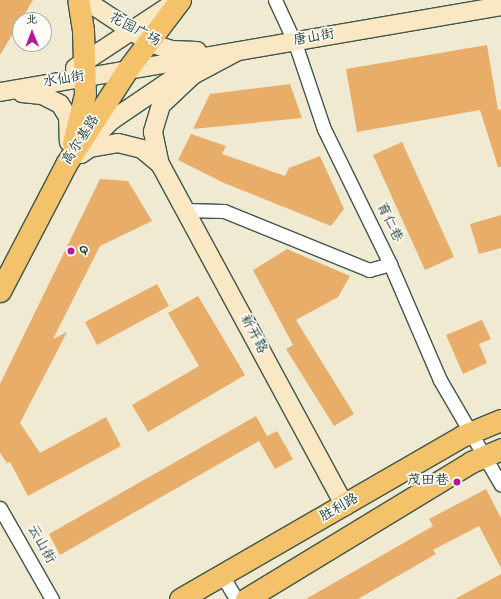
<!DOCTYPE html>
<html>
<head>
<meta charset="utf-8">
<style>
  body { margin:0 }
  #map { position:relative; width:501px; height:599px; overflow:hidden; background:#f1ead3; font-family:"Gochi Hand","LXGW WenKai TC",sans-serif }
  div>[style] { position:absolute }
  .building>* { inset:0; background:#e8ae69 }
  .roads { filter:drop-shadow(1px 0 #3e574c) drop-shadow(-1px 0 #3e574c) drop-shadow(0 1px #3e574c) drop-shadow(0 -1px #3e574c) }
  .street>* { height:13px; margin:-6.5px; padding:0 6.5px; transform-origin:6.5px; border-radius:6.5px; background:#fff }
  .secondary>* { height:18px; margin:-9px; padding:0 9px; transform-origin:9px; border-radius:9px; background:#fae7c3 }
  .primary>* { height:21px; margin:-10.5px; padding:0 10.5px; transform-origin:10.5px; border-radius:10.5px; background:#f3c26a }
  .dots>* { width:11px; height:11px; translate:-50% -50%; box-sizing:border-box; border:2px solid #fdfcf7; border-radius:50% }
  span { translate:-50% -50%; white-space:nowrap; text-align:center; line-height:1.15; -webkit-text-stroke:3.5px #fdfcf7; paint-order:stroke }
  .street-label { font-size:14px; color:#1f3d34 }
  .poi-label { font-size:14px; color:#1f3d34 }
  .left { translate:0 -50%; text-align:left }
  .right { translate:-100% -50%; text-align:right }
  .north { position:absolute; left:12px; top:12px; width:40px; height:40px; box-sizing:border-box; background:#fdfcf7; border:1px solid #a4b0a9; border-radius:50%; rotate:359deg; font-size:11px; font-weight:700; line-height:16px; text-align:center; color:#1f3d34 }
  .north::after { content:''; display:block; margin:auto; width:14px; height:18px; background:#b5179e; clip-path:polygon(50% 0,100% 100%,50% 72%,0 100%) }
</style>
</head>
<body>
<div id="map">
  <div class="building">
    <i style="clip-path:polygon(0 0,33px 0,0 55px)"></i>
    <i style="clip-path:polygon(487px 45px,498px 110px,501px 109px,501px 167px,498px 167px,480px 110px,357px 132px,346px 69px)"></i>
    <i style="clip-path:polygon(290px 84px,302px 118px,193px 129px,210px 94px)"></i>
    <i style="clip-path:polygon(191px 134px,226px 146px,222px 154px,285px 176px,289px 168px,320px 156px,344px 209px,331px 226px,224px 183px,178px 160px)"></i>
    <i style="clip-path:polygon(402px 142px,454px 257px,425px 270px,373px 155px)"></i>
    <i style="clip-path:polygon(100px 179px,128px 181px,152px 221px,100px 246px,53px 339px,67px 332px,20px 423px,40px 453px,106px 417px,121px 446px,28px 496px,10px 462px,7px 463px,0 453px,0 384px)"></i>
    <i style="clip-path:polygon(501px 215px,501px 248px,479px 254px,470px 224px)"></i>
    <i style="clip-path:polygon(287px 249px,350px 276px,338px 297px,296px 320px,354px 414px,334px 426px,286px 349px,293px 345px,253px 270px)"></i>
    <i style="clip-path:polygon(157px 284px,169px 306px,97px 345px,85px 322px)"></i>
    <i style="clip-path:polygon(198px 296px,245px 375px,148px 432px,132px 405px,199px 366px,168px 313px)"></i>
    <i style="clip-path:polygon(482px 320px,491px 339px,479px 344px,487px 363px,463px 374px,446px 335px)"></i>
    <i style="clip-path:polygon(256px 416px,267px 436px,277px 431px,293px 459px,275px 469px,259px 441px,60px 555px,49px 534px)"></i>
    <i style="clip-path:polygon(486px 489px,501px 518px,501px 568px,479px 526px,433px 550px,436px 554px,358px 599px,306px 599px,433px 526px,429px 519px)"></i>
    <i style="clip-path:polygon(501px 574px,501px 599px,455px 599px)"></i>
  </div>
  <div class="roads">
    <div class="street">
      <i style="left:275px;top:0;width:47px;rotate:65.1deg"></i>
      <i style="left:295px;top:43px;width:91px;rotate:71.4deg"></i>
      <i style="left:324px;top:129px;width:150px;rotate:63.9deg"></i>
      <i style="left:390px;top:264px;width:126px;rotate:66.7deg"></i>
      <i style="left:440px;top:380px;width:121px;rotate:59.8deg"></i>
      <i style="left:184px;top:210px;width:40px;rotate:1.4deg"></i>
      <i style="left:224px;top:211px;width:157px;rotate:22.1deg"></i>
      <i style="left:369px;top:270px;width:22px;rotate:-16deg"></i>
      <i style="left:0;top:508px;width:105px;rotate:60.3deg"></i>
      <i style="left:223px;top:577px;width:26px;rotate:59deg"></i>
    </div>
    <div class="secondary">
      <i style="left:85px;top:0;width:78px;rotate:33.5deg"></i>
      <i style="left:150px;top:43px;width:23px;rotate:18deg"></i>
      <i style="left:172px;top:50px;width:25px;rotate:2deg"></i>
      <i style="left:236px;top:52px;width:49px;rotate:151.9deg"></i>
      <i style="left:193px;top:75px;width:44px;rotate:136.8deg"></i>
      <i style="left:161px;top:105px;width:28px;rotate:107deg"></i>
      <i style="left:153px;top:132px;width:33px;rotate:78deg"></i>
      <i style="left:160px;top:164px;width:389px;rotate:61.6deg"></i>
      <i style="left:75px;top:68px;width:120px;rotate:-33.4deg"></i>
      <i style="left:0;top:92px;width:508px;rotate:-9.74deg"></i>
      <i style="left:22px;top:93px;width:20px;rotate:6deg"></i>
      <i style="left:42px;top:95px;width:20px;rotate:27deg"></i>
      <i style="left:60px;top:104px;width:15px;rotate:58deg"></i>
      <i style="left:68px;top:117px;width:25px;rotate:88deg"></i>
      <i style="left:81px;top:150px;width:43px;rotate:-44.1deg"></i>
      <i style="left:112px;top:120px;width:87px;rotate:-34.2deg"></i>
      <i style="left:81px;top:154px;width:11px;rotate:-34deg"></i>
      <i style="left:90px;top:148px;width:28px;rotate:-10deg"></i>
      <i style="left:118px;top:143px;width:25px;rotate:14deg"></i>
      <i style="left:142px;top:149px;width:23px;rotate:40deg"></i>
    </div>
    <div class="primary">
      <i style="left:73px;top:143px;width:50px;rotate:-76.2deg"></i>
      <i style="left:85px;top:94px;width:64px;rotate:-91.8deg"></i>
      <i style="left:83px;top:30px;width:30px;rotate:-99deg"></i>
      <i style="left:0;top:291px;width:143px;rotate:-62.5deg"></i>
      <i style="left:66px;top:164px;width:112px;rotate:-57deg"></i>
      <i style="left:127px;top:70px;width:88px;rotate:-52.9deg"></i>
      <i style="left:180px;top:599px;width:326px;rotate:-30deg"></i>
      <i style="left:462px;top:436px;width:42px;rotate:-22.3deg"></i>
      <i style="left:246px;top:599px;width:263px;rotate:-31.3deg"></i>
      <i style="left:471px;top:462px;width:33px;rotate:-23deg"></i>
    </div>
  </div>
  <div class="dots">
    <i style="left:71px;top:251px;background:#b5179e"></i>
    <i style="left:457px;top:482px;background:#b5179e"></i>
  </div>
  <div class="street-label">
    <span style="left:134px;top:31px;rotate:28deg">花园广场</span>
    <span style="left:314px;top:39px;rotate:-10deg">唐山街</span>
    <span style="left:64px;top:81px;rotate:-9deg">水仙街</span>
    <span style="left:82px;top:141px;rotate:-57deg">高尔基路</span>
    <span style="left:388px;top:223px;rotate:64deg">育仁巷</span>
    <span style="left:252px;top:335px;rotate:62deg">新开路</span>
    <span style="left:340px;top:509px;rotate:-30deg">胜利路</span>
    <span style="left:40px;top:545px;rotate:61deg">云山街</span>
  </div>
  <div class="poi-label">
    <span class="left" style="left:79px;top:251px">Q</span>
    <span class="right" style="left:449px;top:482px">茂田巷</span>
  </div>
  <div class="north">北</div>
</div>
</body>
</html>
